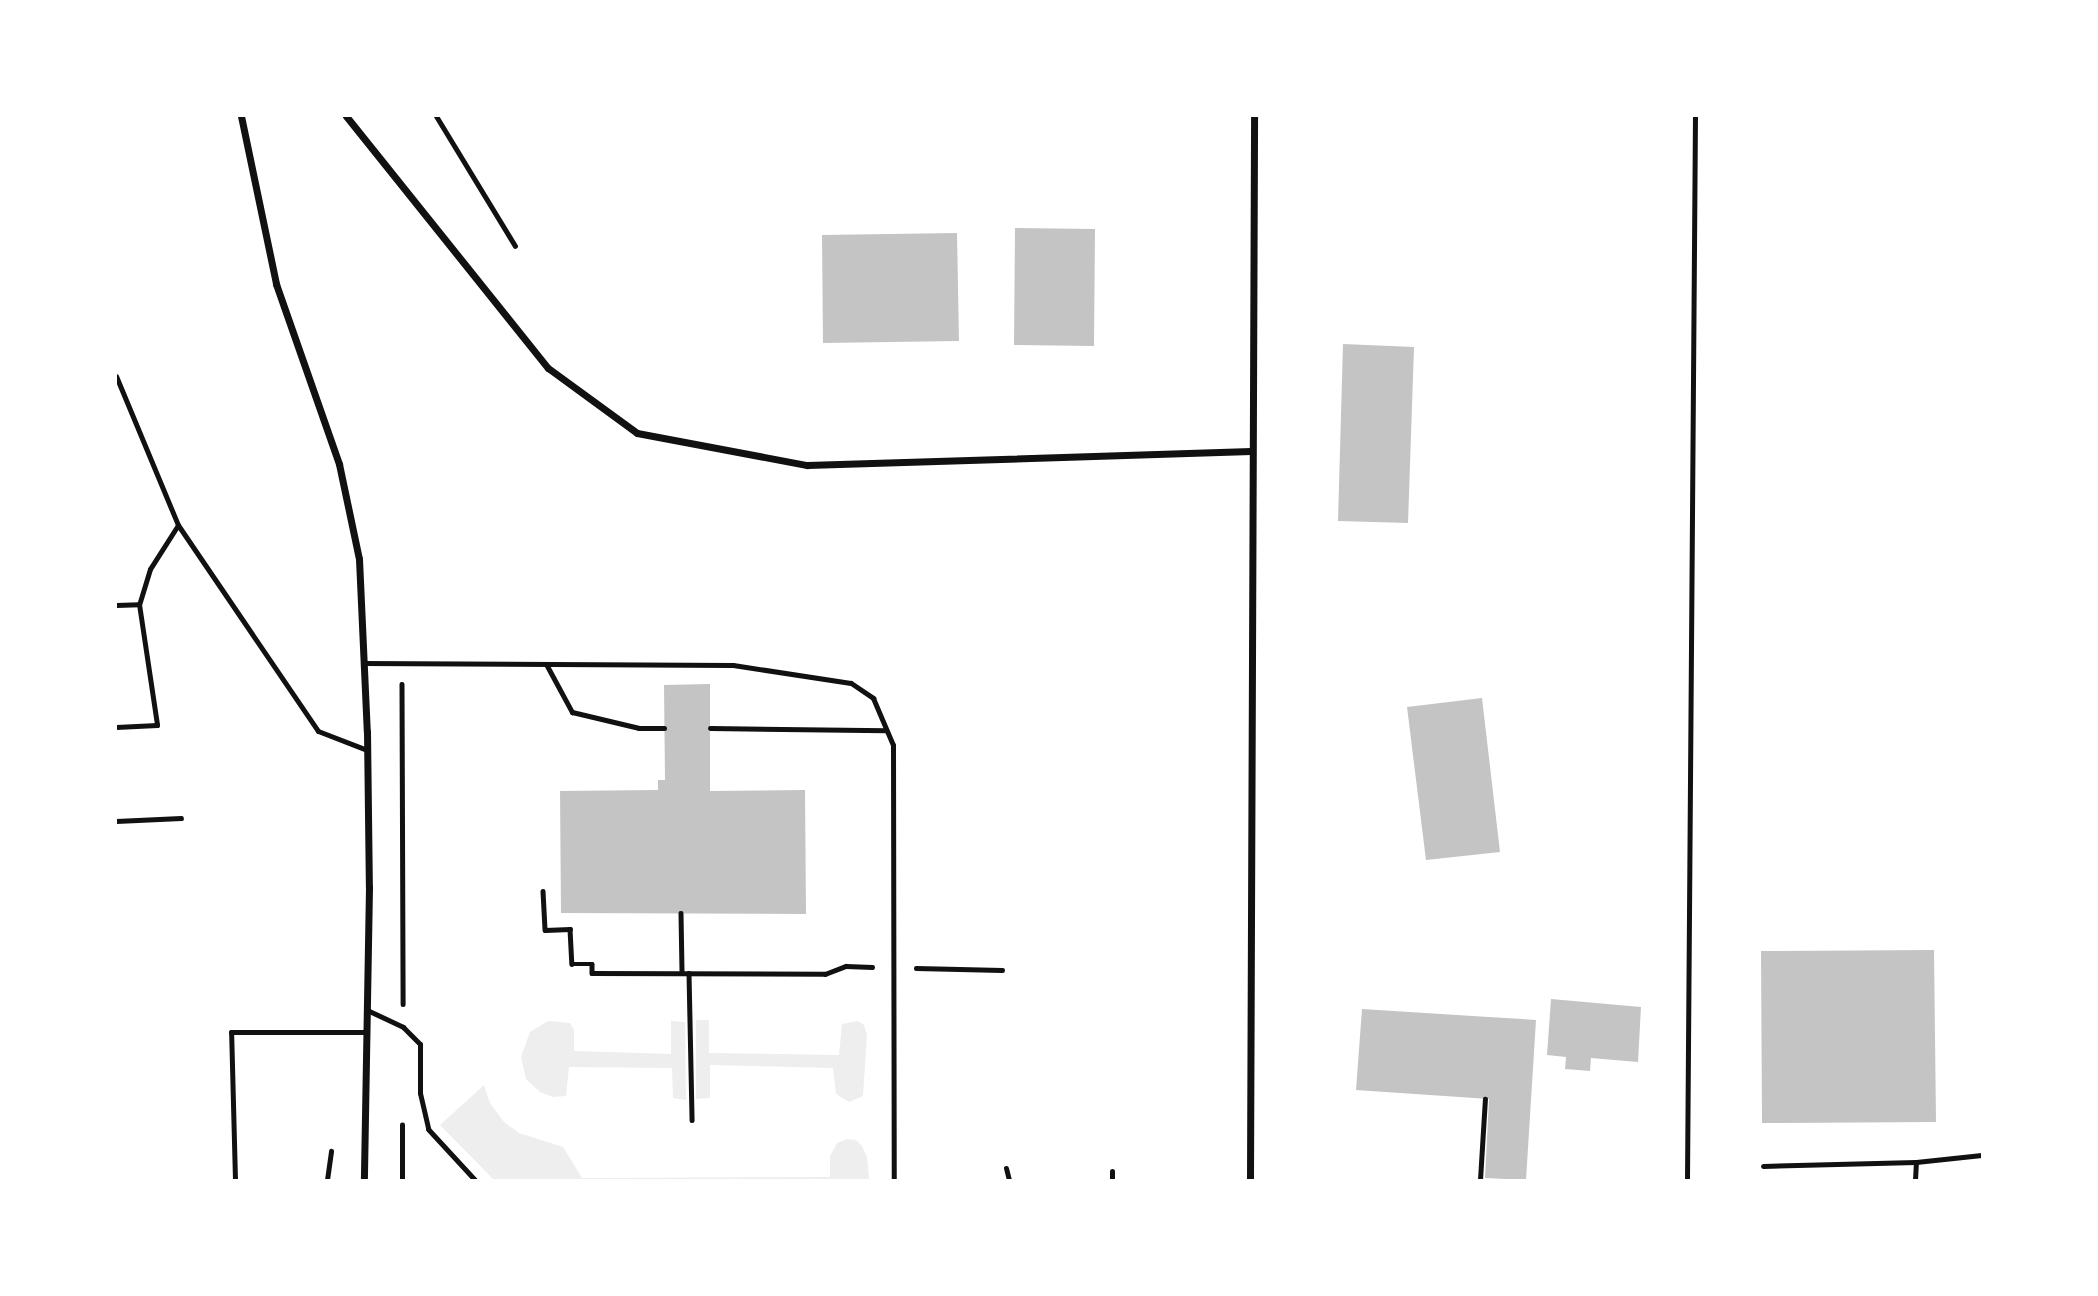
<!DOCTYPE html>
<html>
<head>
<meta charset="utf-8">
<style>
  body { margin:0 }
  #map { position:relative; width:2098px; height:1296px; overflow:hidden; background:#fff; font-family:Karla,sans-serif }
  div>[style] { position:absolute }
  .green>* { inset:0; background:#eee }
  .building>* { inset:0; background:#c4c4c4 }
  .path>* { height:4.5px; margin:-2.25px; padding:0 2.25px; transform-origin:2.25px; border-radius:2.25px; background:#111 }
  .service>* { height:5px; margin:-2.5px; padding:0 2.5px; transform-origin:2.5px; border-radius:2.5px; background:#111 }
  .minor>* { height:7px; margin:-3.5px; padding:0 3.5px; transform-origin:3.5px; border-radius:3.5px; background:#111 }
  span { translate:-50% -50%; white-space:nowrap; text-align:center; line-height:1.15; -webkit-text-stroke:5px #fff; paint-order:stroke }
  .frame { position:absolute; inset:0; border:117px solid #fff; pointer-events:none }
</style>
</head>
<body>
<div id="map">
  <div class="green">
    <i style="clip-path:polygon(696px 1020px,709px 1020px,709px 1053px,839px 1055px,842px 1024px,858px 1021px,864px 1025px,867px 1035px,863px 1096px,849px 1102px,836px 1094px,833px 1068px,710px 1065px,710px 1098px,696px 1099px)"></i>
    <i style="clip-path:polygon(548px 1021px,570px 1023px,574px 1030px,574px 1051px,671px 1054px,671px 1021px,685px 1022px,686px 1100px,673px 1098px,672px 1068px,569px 1067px,566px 1096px,553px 1097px,540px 1092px,526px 1079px,521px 1057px,530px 1032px)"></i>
    <i style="clip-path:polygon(484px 1085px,490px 1103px,504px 1122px,519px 1133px,563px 1147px,582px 1178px,830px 1177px,830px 1156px,837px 1143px,847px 1139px,856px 1140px,862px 1146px,867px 1157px,869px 1178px,868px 1180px,494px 1180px,440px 1125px)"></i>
  </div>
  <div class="building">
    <i style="clip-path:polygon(1015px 228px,1095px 229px,1094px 346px,1014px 345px)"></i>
    <i style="clip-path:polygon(957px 233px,959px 341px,823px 343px,822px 235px)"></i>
    <i style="clip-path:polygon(1343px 344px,1414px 347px,1408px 523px,1338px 521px)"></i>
    <i style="clip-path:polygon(710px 684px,710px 791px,805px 790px,806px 914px,561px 913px,560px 791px,658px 790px,658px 780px,665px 780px,664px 685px)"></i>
    <i style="clip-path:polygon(1482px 698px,1500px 852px,1426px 860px,1407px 707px)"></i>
    <i style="clip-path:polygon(1934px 950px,1936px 1122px,1762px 1123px,1761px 951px)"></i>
    <i style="clip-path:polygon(1551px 999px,1641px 1007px,1638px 1062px,1591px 1058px,1590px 1071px,1565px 1069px,1566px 1057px,1547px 1055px)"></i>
    <i style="clip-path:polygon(1362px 1009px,1536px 1020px,1526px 1180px,1485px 1178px,1489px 1099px,1356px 1090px)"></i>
  </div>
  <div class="path">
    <i style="left:402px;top:684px;width:320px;rotate:89.8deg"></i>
    <i style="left:543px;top:891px;width:39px;rotate:87deg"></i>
    <i style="left:545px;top:930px;width:25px;rotate:-2deg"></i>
    <i style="left:570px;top:929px;width:35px;rotate:87deg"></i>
    <i style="left:572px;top:964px;width:20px"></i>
    <i style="left:592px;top:964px;width:9px;rotate:90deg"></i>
    <i style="left:592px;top:973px;width:233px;rotate:0.2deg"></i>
    <i style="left:825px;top:974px;width:22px;rotate:-21deg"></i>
    <i style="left:846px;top:966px;width:26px;rotate:2deg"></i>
    <i style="left:681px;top:913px;width:60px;rotate:89deg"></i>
    <i style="left:916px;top:968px;width:86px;rotate:1.3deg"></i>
    <i style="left:689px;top:973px;width:147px;rotate:88.8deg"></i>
    <i style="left:327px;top:1180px;width:29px;rotate:-82deg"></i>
    <i style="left:402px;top:1180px;width:55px;rotate:-90deg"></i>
    <i style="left:1480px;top:1180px;width:81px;rotate:-86.5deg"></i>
  </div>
  <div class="service">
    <i style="left:436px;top:116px;width:152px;rotate:58.7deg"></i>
    <i style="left:116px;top:376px;width:161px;rotate:67.4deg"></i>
    <i style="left:178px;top:525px;width:52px;rotate:122.5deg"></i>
    <i style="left:150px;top:569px;width:37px;rotate:107deg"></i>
    <i style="left:178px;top:525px;width:249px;rotate:55.8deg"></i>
    <i style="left:318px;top:731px;width:53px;rotate:21.2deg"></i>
    <i style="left:116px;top:605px;width:23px;rotate:-2deg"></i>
    <i style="left:139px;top:604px;width:122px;rotate:81.5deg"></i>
    <i style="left:157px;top:725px;width:41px;rotate:177.2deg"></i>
    <i style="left:363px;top:663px;width:370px;rotate:0.3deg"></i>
    <i style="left:733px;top:665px;width:119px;rotate:8.7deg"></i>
    <i style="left:851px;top:683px;width:27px;rotate:34deg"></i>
    <i style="left:873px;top:698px;width:51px;rotate:66.9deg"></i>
    <i style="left:893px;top:745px;width:435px;rotate:89.9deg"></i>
    <i style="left:546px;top:664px;width:55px;rotate:61.6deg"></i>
    <i style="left:572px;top:712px;width:69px;rotate:13.4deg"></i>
    <i style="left:639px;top:728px;width:25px"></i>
    <i style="left:710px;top:728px;width:176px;rotate:0.7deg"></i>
    <i style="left:116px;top:821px;width:65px;rotate:-2.6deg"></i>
    <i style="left:367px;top:1010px;width:40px;rotate:25deg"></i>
    <i style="left:403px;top:1027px;width:24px;rotate:45deg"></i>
    <i style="left:420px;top:1044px;width:49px;rotate:90deg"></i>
    <i style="left:420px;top:1093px;width:37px;rotate:77deg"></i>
    <i style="left:428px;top:1129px;width:69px;rotate:47.3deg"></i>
    <i style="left:1763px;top:1166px;width:153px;rotate:-1.5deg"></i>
    <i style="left:1916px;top:1162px;width:66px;rotate:-6.1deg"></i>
    <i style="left:1006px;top:1168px;width:12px;rotate:76deg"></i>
    <i style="left:235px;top:1180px;width:148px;rotate:-91.5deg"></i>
    <i style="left:231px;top:1032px;width:136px"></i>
    <i style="left:1112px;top:1180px;width:9px;rotate:-90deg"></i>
    <i style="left:1687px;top:1180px;width:1064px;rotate:-89.57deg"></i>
    <i style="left:1915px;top:1180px;width:18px;rotate:-87deg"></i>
  </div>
  <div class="minor">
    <i style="left:241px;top:116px;width:172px;rotate:78.2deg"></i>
    <i style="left:276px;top:284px;width:191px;rotate:70.7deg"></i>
    <i style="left:339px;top:464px;width:97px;rotate:78.1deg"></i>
    <i style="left:359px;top:559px;width:173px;rotate:87.4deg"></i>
    <i style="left:367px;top:732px;width:155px;rotate:89.3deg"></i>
    <i style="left:369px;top:887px;width:293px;rotate:91deg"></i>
    <i style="left:346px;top:116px;width:323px;rotate:51.3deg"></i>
    <i style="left:548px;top:368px;width:110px;rotate:36.1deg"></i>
    <i style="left:637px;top:433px;width:173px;rotate:10.7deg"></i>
    <i style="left:807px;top:465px;width:444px;rotate:-1.8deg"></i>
    <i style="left:1250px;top:1180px;width:1064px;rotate:-89.78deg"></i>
  </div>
  <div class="frame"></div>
</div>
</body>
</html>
